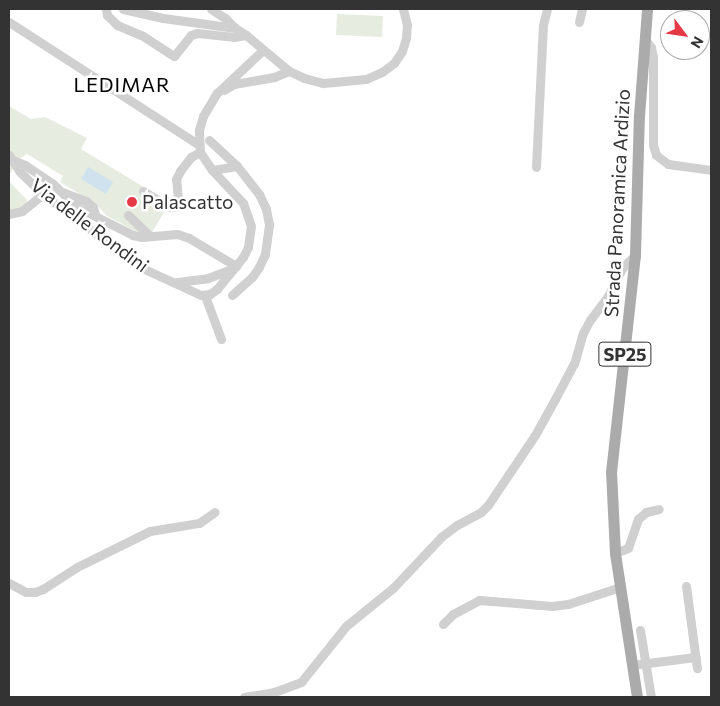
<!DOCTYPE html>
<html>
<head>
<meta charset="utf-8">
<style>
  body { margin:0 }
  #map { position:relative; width:720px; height:706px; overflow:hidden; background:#fff; font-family:Commissioner,sans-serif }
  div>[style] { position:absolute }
  .green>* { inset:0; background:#e6ecdf }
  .water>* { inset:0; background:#cfe2ee }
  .minor>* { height:9px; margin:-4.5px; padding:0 4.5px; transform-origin:4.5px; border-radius:4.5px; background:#d0d0d0 }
  .major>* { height:11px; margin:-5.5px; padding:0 5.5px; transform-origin:5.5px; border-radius:5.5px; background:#ababab }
  .dots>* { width:14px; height:14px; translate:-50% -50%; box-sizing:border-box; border:2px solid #fff; border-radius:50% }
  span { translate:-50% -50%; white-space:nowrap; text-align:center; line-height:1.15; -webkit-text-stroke:5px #fff; paint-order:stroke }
  .shield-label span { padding:1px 4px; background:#fff; border:1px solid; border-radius:4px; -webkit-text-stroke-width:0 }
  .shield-label { font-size:18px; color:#333; font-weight:700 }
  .poi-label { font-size:19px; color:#333 }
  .left { translate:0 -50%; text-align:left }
  .street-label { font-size:19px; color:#333 }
  .neighbourhood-label { font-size:20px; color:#000; letter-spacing:1px }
  .frame { position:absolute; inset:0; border:10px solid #333; pointer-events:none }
  .north { position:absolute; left:660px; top:10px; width:50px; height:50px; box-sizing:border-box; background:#fff; border:1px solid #adadad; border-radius:50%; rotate:121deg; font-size:14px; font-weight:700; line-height:20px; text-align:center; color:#333 }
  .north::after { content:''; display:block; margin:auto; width:18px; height:22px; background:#e63946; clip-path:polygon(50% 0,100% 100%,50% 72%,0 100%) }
</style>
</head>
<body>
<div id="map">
  <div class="green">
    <i style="clip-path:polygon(337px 14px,383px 16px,382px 37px,336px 35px)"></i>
    <i style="clip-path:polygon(9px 106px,31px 119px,45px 117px,87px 138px,81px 149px,170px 203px,152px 232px,137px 232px,107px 216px,96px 204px,60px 182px,63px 176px,27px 154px,19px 159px,9px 175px)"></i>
    <i style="clip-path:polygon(9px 181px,27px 200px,26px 206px,9px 211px)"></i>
  </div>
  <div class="water">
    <i style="clip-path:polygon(88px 167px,113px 182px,106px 194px,81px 179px)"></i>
  </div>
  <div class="minor">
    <i style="left:106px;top:9px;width:6px;rotate:81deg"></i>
    <i style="left:107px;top:15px;width:14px;rotate:45deg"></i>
    <i style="left:117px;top:25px;width:28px;rotate:23deg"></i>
    <i style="left:143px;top:36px;width:37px;rotate:33deg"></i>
    <i style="left:174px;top:56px;width:27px;rotate:-51deg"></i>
    <i style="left:191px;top:35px;width:6px;rotate:-18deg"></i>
    <i style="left:197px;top:33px;width:37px;rotate:6deg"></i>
    <i style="left:234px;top:37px;width:12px;rotate:-9deg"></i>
    <i style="left:123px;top:9px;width:41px;rotate:12.7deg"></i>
    <i style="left:163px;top:18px;width:73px;rotate:7.9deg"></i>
    <i style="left:235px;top:28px;width:13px;rotate:32deg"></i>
    <i style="left:246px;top:35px;width:56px;rotate:39.9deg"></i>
    <i style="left:289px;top:71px;width:17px;rotate:25deg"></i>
    <i style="left:304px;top:78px;width:20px;rotate:15deg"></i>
    <i style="left:323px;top:83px;width:43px;rotate:-5.3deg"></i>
    <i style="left:366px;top:79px;width:17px;rotate:-24deg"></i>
    <i style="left:382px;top:72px;width:15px;rotate:-37deg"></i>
    <i style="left:394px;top:63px;width:14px;rotate:-56deg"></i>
    <i style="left:402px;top:51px;width:14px;rotate:-73deg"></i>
    <i style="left:406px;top:38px;width:13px;rotate:-86deg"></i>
    <i style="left:407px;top:25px;width:16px;rotate:-104deg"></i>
    <i style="left:211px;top:9px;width:17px;rotate:33deg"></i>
    <i style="left:225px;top:18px;width:14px;rotate:45deg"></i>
    <i style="left:9px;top:22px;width:226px;rotate:32.9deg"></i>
    <i style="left:579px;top:22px;width:13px;rotate:-77deg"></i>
    <i style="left:644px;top:38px;width:11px;rotate:52deg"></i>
    <i style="left:651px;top:47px;width:10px;rotate:79deg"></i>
    <i style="left:653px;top:57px;width:88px;rotate:90deg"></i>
    <i style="left:653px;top:145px;width:10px;rotate:73deg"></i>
    <i style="left:656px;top:155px;width:15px;rotate:37deg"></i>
    <i style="left:668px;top:164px;width:43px;rotate:7.9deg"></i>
    <i style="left:224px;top:90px;width:12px;rotate:-31deg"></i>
    <i style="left:234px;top:84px;width:41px;rotate:-9.9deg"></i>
    <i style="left:274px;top:77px;width:16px;rotate:-22deg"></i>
    <i style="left:209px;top:140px;width:38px;rotate:43deg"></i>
    <i style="left:237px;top:166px;width:36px;rotate:52deg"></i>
    <i style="left:259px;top:194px;width:17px;rotate:65deg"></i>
    <i style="left:266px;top:209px;width:16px;rotate:79deg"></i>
    <i style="left:269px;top:225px;width:29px;rotate:98deg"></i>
    <i style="left:265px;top:254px;width:14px;rotate:115deg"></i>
    <i style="left:259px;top:267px;width:12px;rotate:125deg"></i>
    <i style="left:252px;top:277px;width:27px;rotate:138deg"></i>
    <i style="left:9px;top:155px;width:20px;rotate:57deg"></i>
    <i style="left:20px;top:172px;width:32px;rotate:44deg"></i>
    <i style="left:43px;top:194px;width:121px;rotate:37deg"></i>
    <i style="left:140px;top:267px;width:67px;rotate:24.7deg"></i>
    <i style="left:201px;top:295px;width:9px;rotate:-6deg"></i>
    <i style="left:210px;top:294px;width:9px;rotate:-36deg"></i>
    <i style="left:217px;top:289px;width:41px;rotate:-50.9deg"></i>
    <i style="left:243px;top:257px;width:11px;rotate:-63deg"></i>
    <i style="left:248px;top:247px;width:21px;rotate:-82deg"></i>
    <i style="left:251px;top:226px;width:24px;rotate:-109deg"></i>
    <i style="left:243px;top:203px;width:45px;rotate:-133.2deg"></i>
    <i style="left:212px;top:170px;width:22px;rotate:-124deg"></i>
    <i style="left:200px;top:152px;width:22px;rotate:-93deg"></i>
    <i style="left:199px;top:130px;width:15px;rotate:-74deg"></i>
    <i style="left:203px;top:116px;width:27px;rotate:-59deg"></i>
    <i style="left:217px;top:93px;width:63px;rotate:-43.1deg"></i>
    <i style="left:12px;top:160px;width:14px;rotate:21deg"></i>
    <i style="left:25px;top:165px;width:32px;rotate:34deg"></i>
    <i style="left:52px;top:183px;width:35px;rotate:44deg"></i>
    <i style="left:77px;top:207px;width:63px;rotate:26.6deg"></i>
    <i style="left:133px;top:235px;width:9px;rotate:13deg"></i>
    <i style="left:142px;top:237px;width:35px;rotate:-5deg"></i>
    <i style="left:177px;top:234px;width:13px;rotate:18deg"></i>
    <i style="left:189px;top:238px;width:55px;rotate:30.8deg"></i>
    <i style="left:536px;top:167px;width:142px;rotate:-87.2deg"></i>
    <i style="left:543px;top:25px;width:16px;rotate:-76deg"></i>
    <i style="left:212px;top:170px;width:25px;rotate:-9deg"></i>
    <i style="left:143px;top:191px;width:31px;rotate:31deg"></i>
    <i style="left:170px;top:207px;width:4px"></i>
    <i style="left:174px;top:207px;width:8px;rotate:-60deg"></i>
    <i style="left:178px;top:200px;width:21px;rotate:-95deg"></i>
    <i style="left:176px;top:179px;width:9px;rotate:-63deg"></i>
    <i style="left:180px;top:171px;width:18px;rotate:-52deg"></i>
    <i style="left:191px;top:157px;width:10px;rotate:-29deg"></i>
    <i style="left:62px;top:192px;width:26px;rotate:21deg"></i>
    <i style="left:86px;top:201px;width:9px;rotate:41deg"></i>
    <i style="left:93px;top:207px;width:7px;rotate:74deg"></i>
    <i style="left:9px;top:214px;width:13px;rotate:-13deg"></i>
    <i style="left:22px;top:211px;width:27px;rotate:-39deg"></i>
    <i style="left:128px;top:215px;width:30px;rotate:44deg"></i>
    <i style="left:177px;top:282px;width:31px;rotate:-7deg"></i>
    <i style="left:208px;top:278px;width:26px;rotate:-21deg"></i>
    <i style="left:205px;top:296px;width:46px;rotate:69.6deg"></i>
    <i style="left:615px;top:553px;width:14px;rotate:-21deg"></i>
    <i style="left:628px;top:548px;width:31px;rotate:-71deg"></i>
    <i style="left:638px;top:519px;width:11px;rotate:-41deg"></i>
    <i style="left:646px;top:512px;width:13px;rotate:-13deg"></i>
    <i style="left:9px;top:583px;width:19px;rotate:28deg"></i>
    <i style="left:26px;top:592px;width:9px"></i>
    <i style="left:35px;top:592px;width:9px;rotate:-21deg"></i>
    <i style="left:43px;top:589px;width:40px;rotate:-32.9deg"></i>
    <i style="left:77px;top:567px;width:81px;rotate:-26.3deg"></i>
    <i style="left:150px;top:531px;width:50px;rotate:-9.3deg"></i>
    <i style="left:199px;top:523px;width:19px;rotate:-35deg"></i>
    <i style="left:686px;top:586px;width:83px;rotate:82.4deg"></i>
    <i style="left:443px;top:624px;width:14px;rotate:-45deg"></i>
    <i style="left:453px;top:614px;width:30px;rotate:-28deg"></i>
    <i style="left:479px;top:600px;width:73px;rotate:4.7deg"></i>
    <i style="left:552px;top:606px;width:16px;rotate:-7deg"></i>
    <i style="left:568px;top:604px;width:55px;rotate:-18.1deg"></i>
    <i style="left:640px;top:630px;width:68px;rotate:80.7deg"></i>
    <i style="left:632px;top:665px;width:64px;rotate:-7.1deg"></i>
    <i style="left:244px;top:697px;width:30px;rotate:-9deg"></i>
    <i style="left:274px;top:692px;width:29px;rotate:-20deg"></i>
    <i style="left:301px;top:682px;width:72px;rotate:-51.2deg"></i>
    <i style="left:346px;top:626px;width:60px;rotate:-39deg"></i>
    <i style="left:393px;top:588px;width:70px;rotate:-46.7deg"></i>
    <i style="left:441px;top:537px;width:20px;rotate:-37deg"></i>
    <i style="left:457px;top:525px;width:27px;rotate:-28deg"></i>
    <i style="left:481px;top:512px;width:10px;rotate:-45deg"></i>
    <i style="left:488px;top:505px;width:84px;rotate:-56.1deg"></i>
    <i style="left:535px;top:435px;width:41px;rotate:-60.9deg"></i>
    <i style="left:555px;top:399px;width:40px;rotate:-62deg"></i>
    <i style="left:574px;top:364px;width:32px;rotate:-74deg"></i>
    <i style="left:583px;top:333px;width:15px;rotate:-62deg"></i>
    <i style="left:590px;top:320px;width:30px;rotate:-53deg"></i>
    <i style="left:608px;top:296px;width:33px;rotate:-63deg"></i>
    <i style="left:623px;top:267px;width:17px;rotate:-45deg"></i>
  </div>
  <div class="major">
    <i style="left:637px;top:697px;width:146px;rotate:-98.7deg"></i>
    <i style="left:615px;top:553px;width:81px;rotate:-92.8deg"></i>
    <i style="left:611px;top:472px;width:218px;rotate:-83.7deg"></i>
    <i style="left:635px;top:255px;width:139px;rotate:-88.4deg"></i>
    <i style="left:639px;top:116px;width:107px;rotate:-85.7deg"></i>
  </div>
  <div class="dots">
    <i style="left:132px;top:202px;background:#e63946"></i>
  </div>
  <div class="shield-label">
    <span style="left:625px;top:354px">SP25</span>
  </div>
  <div class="poi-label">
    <span class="left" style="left:142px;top:202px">Palascatto</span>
  </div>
  <div class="street-label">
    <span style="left:617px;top:203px;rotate:-87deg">Strada Panoramica Ardizio</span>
    <span style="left:90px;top:225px;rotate:37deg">Via delle Rondini</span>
  </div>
  <div class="neighbourhood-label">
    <span style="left:122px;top:84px">LEDIMAR</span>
  </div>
  <div class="frame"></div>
  <div class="north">N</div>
</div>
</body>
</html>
